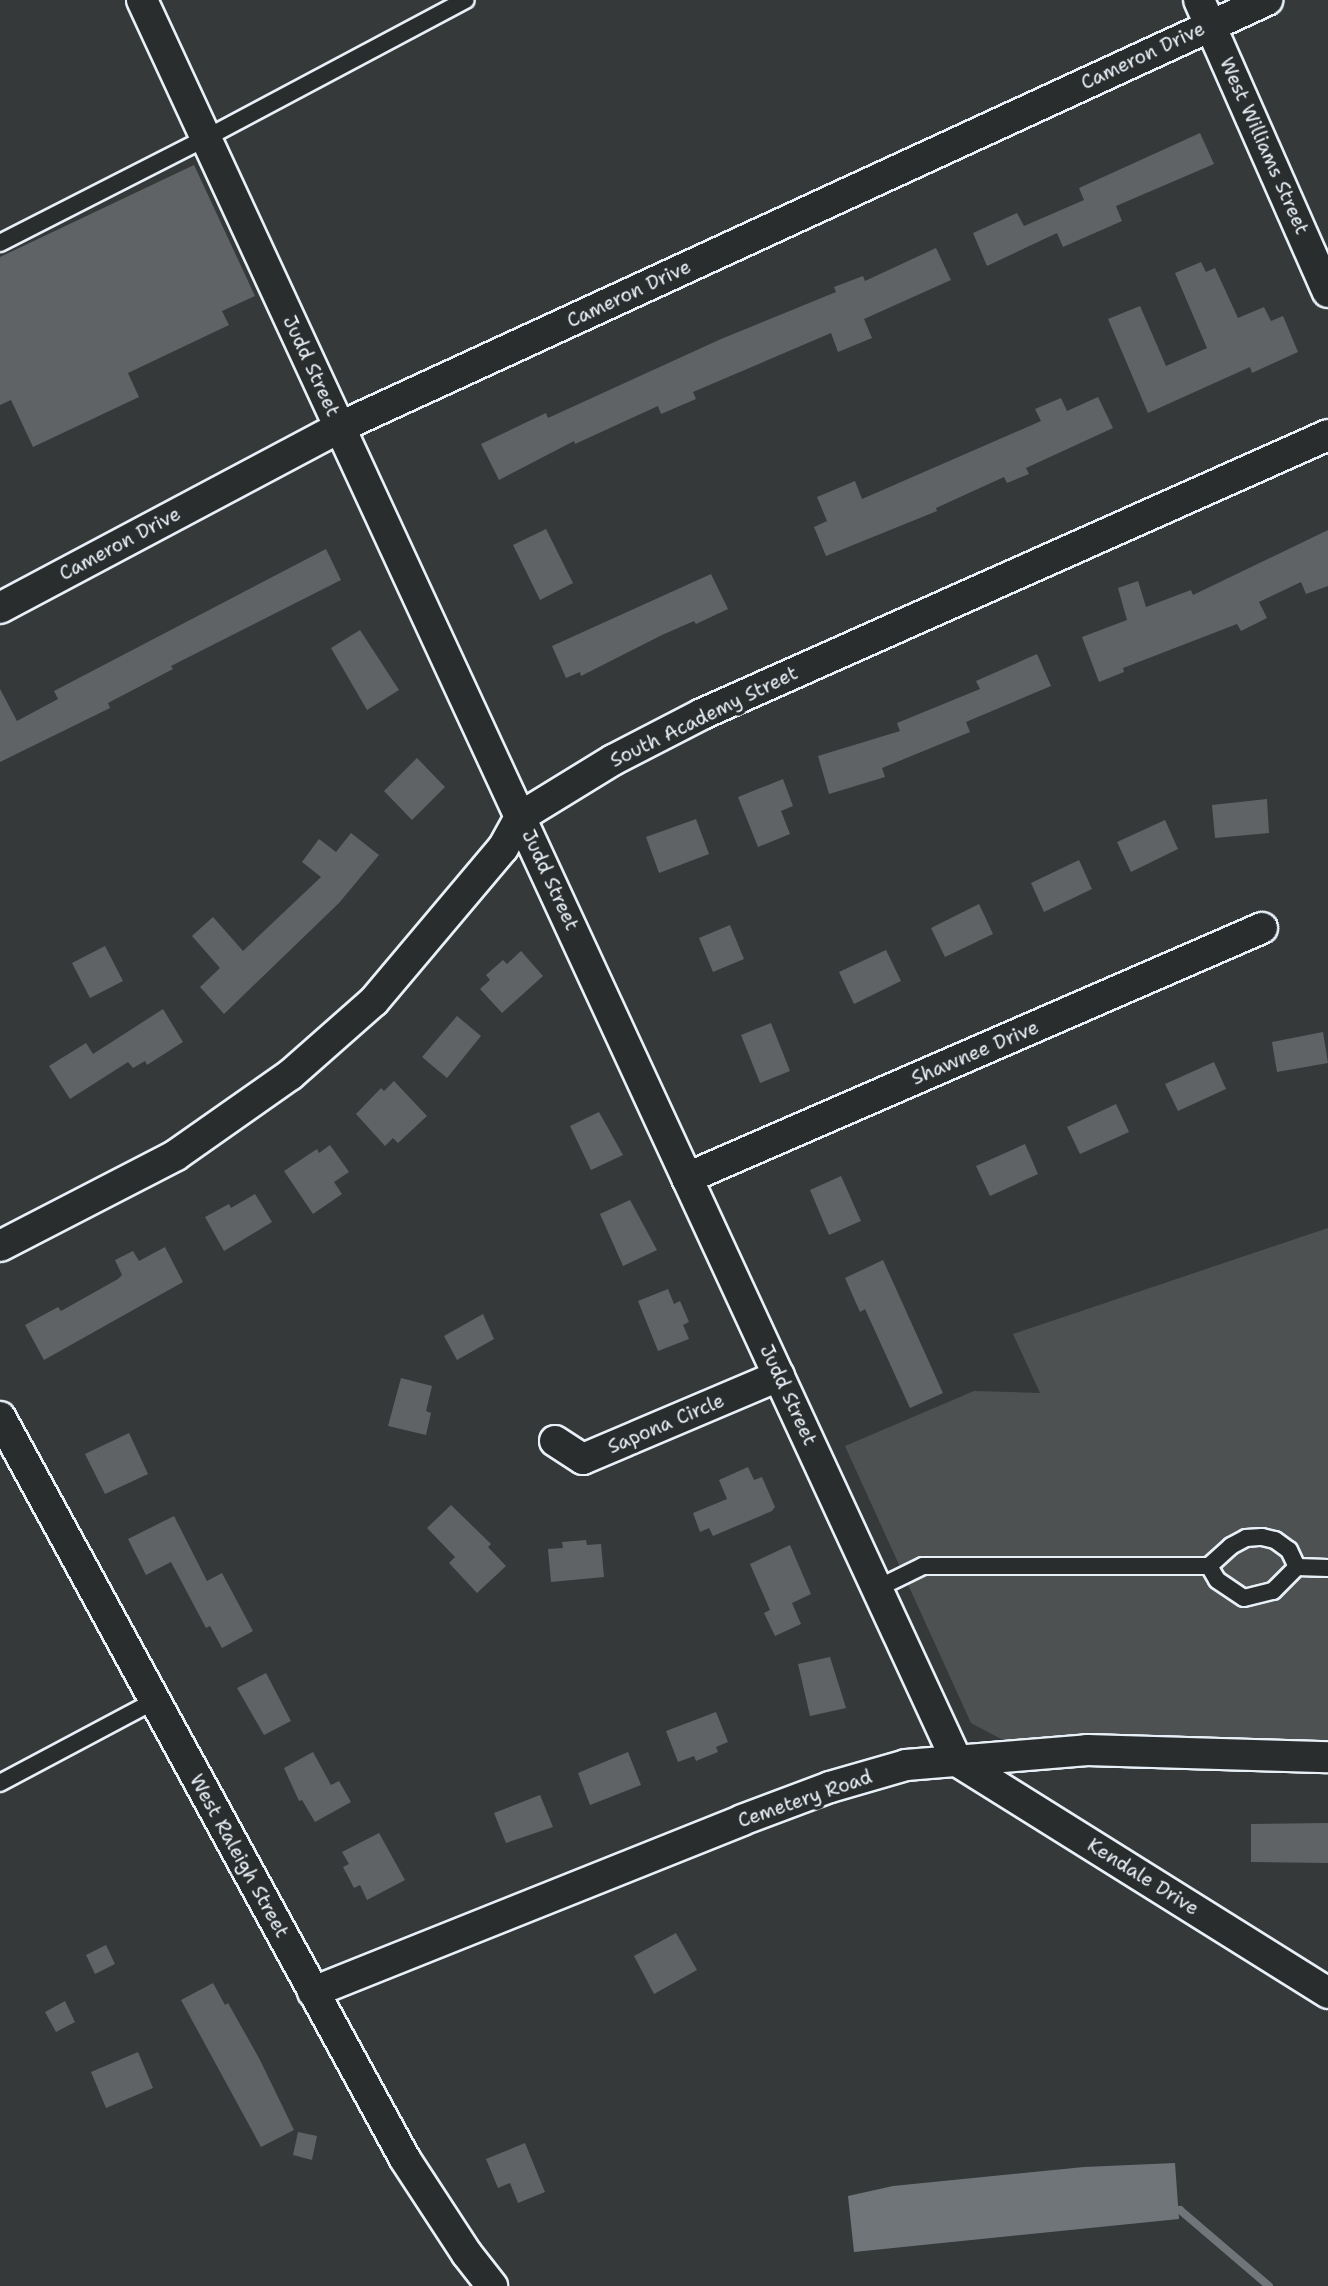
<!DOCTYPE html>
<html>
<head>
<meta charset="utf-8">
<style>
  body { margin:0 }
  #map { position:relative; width:1328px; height:2286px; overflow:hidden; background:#35393a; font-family:"Shantell Sans",sans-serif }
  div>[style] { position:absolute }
  .green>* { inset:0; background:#4d5152 }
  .water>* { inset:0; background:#707579 }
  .stream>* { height:8px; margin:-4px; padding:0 4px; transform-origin:4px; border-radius:4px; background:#707579 }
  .building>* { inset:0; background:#5f6365 }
  .roads { filter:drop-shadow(2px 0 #e8f1f8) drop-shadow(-2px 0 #e8f1f8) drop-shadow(0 2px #e8f1f8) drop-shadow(0 -2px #e8f1f8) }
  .lane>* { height:16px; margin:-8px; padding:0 8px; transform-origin:8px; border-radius:8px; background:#2a2d2e }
  .street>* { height:30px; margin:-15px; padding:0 15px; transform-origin:15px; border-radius:15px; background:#2a2d2e }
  span { translate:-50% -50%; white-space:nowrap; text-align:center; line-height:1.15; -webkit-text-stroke:7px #2a2d2e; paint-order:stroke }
  .street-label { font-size:19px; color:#e8f1f8 }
</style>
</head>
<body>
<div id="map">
  <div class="green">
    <i style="clip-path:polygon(1328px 1228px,1328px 1748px,1134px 1740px,1001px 1739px,971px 1723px,845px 1446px,974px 1391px,1040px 1393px,1013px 1334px)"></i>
  </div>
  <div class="water">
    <i style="clip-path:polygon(1175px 2163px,1179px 2219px,854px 2252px,848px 2196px,893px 2186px,1084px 2167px)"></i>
  </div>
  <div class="stream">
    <i style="left:1170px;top:2210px;width:10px"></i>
    <i style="left:1180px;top:2210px;width:117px;rotate:40.5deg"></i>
  </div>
  <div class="building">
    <i style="clip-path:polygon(1200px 133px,1214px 164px,1116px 206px,1122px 221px,1063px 247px,1057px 233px,987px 266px,973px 233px,1017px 213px,1024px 226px,1084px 200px,1079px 188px)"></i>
    <i style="clip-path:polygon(194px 165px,255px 296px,222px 311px,229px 325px,128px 373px,139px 397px,33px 447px,11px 400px,0 405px,0 257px)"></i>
    <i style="clip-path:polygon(936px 248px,951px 280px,864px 319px,872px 338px,838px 352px,831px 333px,693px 392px,696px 399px,661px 414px,658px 406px,575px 444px,574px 441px,499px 480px,481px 444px,546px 413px,548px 418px,721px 339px,836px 292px,834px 287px,863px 276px,865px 281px)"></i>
    <i style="clip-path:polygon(1201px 262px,1206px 272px,1215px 268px,1238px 318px,1264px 307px,1271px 321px,1283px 316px,1298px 352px,1252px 373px,1250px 367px,1148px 413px,1108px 319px,1140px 306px,1166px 366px,1207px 348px,1175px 273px)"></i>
    <i style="clip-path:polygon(1098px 397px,1113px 428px,1026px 468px,1029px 474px,1007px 483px,1004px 477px,936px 508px,937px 511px,826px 556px,814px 527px,827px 521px,817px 497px,855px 481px,862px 499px,1041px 421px,1035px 409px,1061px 398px,1067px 411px)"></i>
    <i style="clip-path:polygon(546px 529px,573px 583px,540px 600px,513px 545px)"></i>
    <i style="clip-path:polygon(1328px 530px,1328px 586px,1306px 594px,1301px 582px,1259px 602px,1267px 618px,1241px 631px,1237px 624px,1123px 668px,1124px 672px,1099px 682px,1082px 637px,1127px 620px,1118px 588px,1138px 581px,1146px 607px,1191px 590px,1193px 595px)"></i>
    <i style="clip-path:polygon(326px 549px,341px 580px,171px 666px,173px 669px,108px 703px,110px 708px,0 762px,0 689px,17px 721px,58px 699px,54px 691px)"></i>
    <i style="clip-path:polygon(711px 574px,728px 609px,696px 624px,694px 621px,662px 635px,581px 676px,580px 672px,566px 678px,552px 646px)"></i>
    <i style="clip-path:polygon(360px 630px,399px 690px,367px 710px,331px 648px)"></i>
    <i style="clip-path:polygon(1037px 654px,1051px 686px,966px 722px,970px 732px,882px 768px,885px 777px,829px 794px,818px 756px,900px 731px,897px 723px,980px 689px,976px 681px)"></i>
    <i style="clip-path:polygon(417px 758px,445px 787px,412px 820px,384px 791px)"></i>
    <i style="clip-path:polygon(783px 779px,793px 806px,781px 811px,790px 834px,758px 847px,738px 797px)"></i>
    <i style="clip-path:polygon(1267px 799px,1269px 833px,1215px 838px,1212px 805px)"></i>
    <i style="clip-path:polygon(696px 819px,709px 854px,659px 873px,646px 837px)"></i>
    <i style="clip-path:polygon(1165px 820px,1178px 849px,1131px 872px,1117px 842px)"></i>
    <i style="clip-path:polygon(351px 833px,379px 855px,339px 903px,224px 1014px,200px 987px,220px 968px,192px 936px,213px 917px,243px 951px,321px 877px,302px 862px,319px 839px,336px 852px)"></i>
    <i style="clip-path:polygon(1079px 860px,1092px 889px,1044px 912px,1031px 883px)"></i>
    <i style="clip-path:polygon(979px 904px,993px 934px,945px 957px,931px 928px)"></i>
    <i style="clip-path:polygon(730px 925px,744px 959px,713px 972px,699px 938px)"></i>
    <i style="clip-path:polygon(105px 946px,123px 981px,90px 998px,72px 963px)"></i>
    <i style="clip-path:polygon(886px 950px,901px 981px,854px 1004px,839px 972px)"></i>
    <i style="clip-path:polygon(521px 951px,543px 976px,502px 1013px,480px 989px,490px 980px,486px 975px,503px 960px,507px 964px)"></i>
    <i style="clip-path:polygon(163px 1009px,183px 1042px,147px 1065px,145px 1061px,133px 1068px,128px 1062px,70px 1099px,49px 1066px,86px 1043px,93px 1054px)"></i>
    <i style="clip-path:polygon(457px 1016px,481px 1036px,447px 1078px,422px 1057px)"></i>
    <i style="clip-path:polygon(771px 1023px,790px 1071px,760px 1083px,741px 1035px)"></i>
    <i style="clip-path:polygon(1323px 1032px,1328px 1063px,1277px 1072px,1272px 1042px)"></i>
    <i style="clip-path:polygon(1214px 1062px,1226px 1089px,1178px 1111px,1165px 1084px)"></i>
    <i style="clip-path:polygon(394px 1081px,427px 1116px,398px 1143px,393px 1138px,385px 1146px,356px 1114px,381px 1088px,384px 1091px)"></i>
    <i style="clip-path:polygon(1116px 1104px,1129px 1132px,1080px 1154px,1067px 1127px)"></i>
    <i style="clip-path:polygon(599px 1112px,623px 1155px,591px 1170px,570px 1126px)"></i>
    <i style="clip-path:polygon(1025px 1144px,1038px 1174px,990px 1196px,976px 1166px)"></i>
    <i style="clip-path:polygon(330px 1145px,349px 1172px,334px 1182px,342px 1194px,313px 1214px,284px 1171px,317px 1149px,319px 1153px)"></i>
    <i style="clip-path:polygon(841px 1176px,861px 1221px,829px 1235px,810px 1190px)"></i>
    <i style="clip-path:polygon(255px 1194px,272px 1222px,224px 1251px,205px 1217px,229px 1204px,231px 1208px)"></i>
    <i style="clip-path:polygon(630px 1200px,657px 1250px,623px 1266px,600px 1214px)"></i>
    <i style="clip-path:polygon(165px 1247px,183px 1282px,44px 1360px,25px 1325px,58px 1307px,61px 1311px,118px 1279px,122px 1275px,115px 1260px,133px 1251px,139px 1261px)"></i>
    <i style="clip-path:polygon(883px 1260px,943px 1393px,910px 1408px,865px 1309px,860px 1312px,845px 1278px)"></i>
    <i style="clip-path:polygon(668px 1289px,674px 1304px,680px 1301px,689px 1322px,683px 1325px,689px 1339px,658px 1351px,638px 1301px)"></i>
    <i style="clip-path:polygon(483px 1314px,494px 1339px,457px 1360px,444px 1336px)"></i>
    <i style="clip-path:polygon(401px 1378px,432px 1386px,426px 1411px,431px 1413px,426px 1435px,388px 1426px)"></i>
    <i style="clip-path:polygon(129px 1433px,148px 1474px,105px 1494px,85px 1454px)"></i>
    <i style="clip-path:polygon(748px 1467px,754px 1480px,762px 1477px,775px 1507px,772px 1511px,713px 1536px,709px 1528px,700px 1532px,693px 1513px,727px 1499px,719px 1480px)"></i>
    <i style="clip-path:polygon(451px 1505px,491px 1544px,488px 1547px,506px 1566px,477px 1593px,449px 1563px,455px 1557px,427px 1528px)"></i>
    <i style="clip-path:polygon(174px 1516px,207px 1581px,222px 1573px,253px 1631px,222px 1648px,210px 1626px,206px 1628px,171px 1562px,146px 1575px,128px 1539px)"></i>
    <i style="clip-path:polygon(586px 1540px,587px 1545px,601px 1544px,604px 1577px,551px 1582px,548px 1549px,563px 1548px,562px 1542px)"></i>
    <i style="clip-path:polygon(790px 1545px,811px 1594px,792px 1603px,801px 1624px,775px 1636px,764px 1613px,770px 1610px,750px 1564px)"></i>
    <i style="clip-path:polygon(830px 1657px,846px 1708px,810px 1716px,798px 1664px)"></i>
    <i style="clip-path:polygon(266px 1673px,291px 1721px,264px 1735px,237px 1688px)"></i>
    <i style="clip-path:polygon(716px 1712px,728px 1742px,716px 1747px,718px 1752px,696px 1761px,694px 1756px,678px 1762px,666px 1731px)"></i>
    <i style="clip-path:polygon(313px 1752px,331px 1785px,339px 1781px,351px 1802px,315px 1822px,302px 1800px,299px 1801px,284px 1768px)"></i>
    <i style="clip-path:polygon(628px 1752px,641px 1785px,590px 1805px,578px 1773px)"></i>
    <i style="clip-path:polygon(540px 1795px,553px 1827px,506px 1843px,494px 1813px)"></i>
    <i style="clip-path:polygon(1328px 1823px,1328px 1863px,1251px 1862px,1251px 1824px)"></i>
    <i style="clip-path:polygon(379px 1833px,405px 1880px,367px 1900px,360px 1885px,354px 1888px,343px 1867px,349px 1864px,342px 1852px)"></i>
    <i style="clip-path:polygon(676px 1933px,697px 1970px,654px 1994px,634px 1956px)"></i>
    <i style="clip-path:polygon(106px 1945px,115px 1964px,95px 1974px,86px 1955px)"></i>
    <i style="clip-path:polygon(213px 1983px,225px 2005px,228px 2003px,259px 2058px,294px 2130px,261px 2147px,181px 2000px)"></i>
    <i style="clip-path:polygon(65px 2001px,75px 2022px,56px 2032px,45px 2012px)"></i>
    <i style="clip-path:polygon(138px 2052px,153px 2088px,106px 2108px,91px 2072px)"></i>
    <i style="clip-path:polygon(298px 2132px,317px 2136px,312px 2160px,293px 2155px)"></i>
    <i style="clip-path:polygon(525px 2143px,545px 2192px,518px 2203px,510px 2183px,498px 2188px,486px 2159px)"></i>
  </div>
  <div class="roads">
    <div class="lane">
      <i style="left:0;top:243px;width:231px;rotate:-27deg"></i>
      <i style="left:206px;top:138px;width:294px;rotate:-28deg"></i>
      <i style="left:1209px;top:1566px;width:16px;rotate:60deg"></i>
      <i style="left:1217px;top:1580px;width:32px;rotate:34deg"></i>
      <i style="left:1244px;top:1598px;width:30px;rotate:-14deg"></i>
      <i style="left:1273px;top:1591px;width:34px;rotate:-45deg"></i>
      <i style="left:878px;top:1588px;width:50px;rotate:-26.1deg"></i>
      <i style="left:923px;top:1566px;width:286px"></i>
      <i style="left:1209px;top:1566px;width:30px;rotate:-42deg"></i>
      <i style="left:1231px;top:1546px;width:17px;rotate:-28deg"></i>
      <i style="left:1246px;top:1538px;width:16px;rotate:-4deg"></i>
      <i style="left:1262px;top:1537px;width:13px;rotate:13deg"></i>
      <i style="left:1275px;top:1540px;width:17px;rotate:36deg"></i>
      <i style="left:1289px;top:1550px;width:19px;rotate:65deg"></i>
      <i style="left:1297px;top:1567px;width:31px;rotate:2deg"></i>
      <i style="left:0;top:1783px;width:174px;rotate:-28deg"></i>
    </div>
    <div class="street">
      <i style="left:142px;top:0;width:1940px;rotate:65.17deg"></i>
      <i style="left:957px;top:1761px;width:438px;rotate:32deg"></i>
      <i style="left:1199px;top:0;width:319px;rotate:66.2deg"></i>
      <i style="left:0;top:608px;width:385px;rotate:-28deg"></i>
      <i style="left:340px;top:427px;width:1021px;rotate:-24.73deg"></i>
      <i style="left:687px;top:1178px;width:627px;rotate:-23.5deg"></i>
      <i style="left:0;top:1246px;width:198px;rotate:-27.3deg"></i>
      <i style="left:176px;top:1155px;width:139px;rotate:-35.1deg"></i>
      <i style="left:290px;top:1075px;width:112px;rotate:-41.4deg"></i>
      <i style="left:374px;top:1001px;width:200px;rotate:-49.9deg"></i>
      <i style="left:503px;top:848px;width:35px;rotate:-61deg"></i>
      <i style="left:520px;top:817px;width:109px;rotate:-31.5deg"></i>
      <i style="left:613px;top:760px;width:100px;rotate:-27.3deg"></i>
      <i style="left:702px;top:714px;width:685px;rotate:-24.02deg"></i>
      <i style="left:0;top:1417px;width:845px;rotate:61.37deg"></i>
      <i style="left:405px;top:2159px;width:113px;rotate:56.9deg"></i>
      <i style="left:467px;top:2254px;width:41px;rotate:52deg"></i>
      <i style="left:555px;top:1441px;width:33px;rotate:33deg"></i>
      <i style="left:583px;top:1459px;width:213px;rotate:-23deg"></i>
      <i style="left:313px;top:1992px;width:462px;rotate:-21.8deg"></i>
      <i style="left:742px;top:1820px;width:94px;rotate:-20.6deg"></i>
      <i style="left:830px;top:1787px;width:79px;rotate:-16.1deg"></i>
      <i style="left:906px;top:1765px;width:182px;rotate:-4.7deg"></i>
      <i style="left:1087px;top:1750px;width:241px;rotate:1.7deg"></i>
    </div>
  </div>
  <div class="street-label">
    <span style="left:1143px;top:56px;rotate:-25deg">Cameron Drive</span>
    <span style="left:1264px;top:146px;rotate:66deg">West Williams Street</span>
    <span style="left:629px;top:294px;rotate:-25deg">Cameron Drive</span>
    <span style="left:311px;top:366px;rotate:65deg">Judd Street</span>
    <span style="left:120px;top:544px;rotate:-28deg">Cameron Drive</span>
    <span style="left:704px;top:717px;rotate:-26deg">South Academy Street</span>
    <span style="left:550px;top:880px;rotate:65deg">Judd Street</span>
    <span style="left:975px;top:1053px;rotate:-23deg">Shawnee Drive</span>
    <span style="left:788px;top:1395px;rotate:65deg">Judd Street</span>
    <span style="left:666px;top:1424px;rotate:-23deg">Sapona Circle</span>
    <span style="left:805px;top:1799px;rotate:-19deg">Cemetery Road</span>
    <span style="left:239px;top:1856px;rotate:61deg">West Raleigh Street</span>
    <span style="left:1143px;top:1877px;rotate:32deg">Kendale Drive</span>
  </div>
</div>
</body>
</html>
